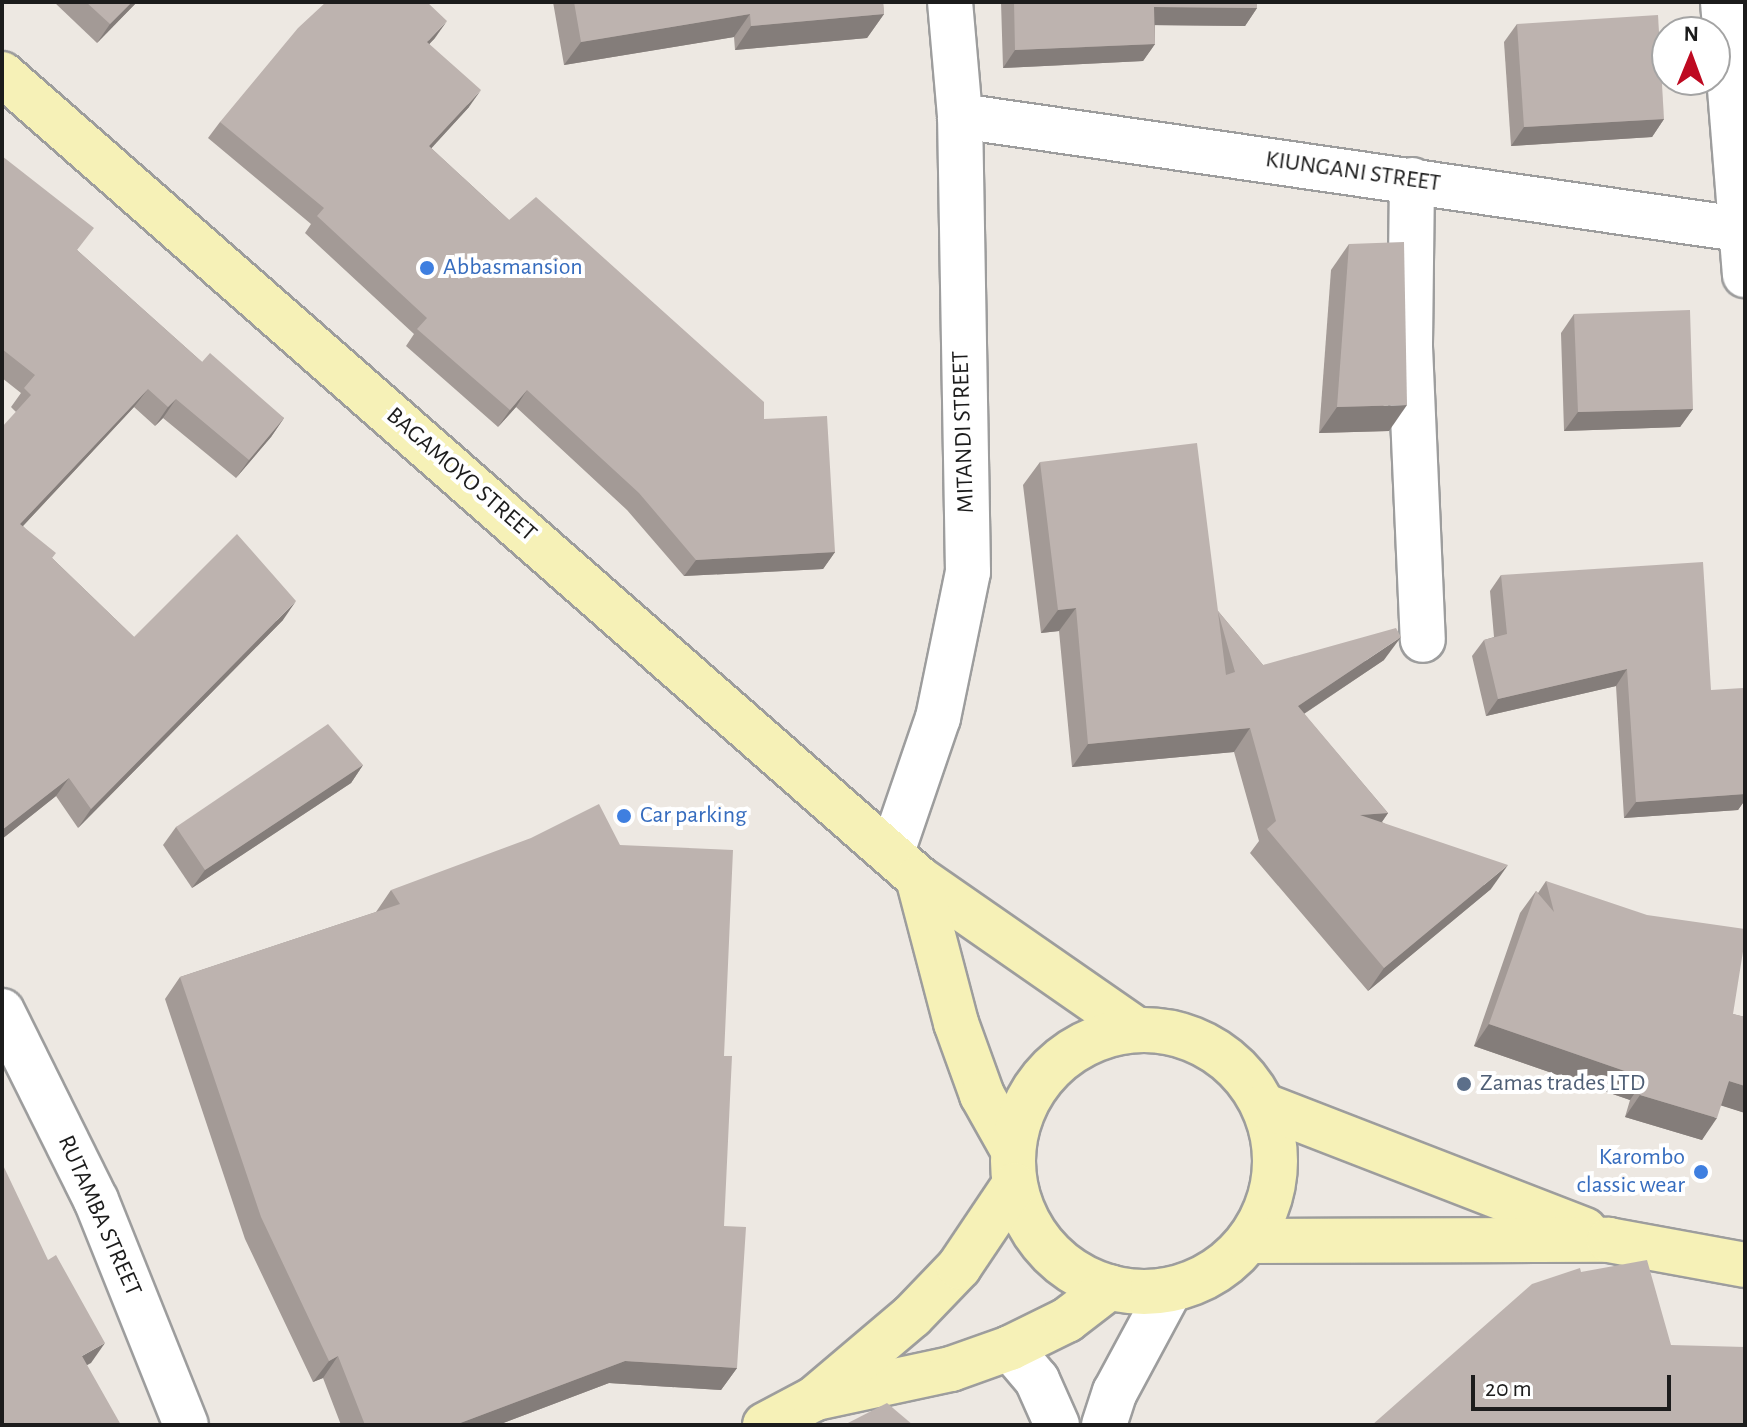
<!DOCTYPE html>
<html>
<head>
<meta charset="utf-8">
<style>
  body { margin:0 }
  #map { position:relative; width:1747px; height:1427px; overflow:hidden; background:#ede8e2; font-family:"Alegreya Sans",sans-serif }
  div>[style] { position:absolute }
  .roads { filter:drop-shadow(2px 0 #9d9d9d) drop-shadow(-2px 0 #9d9d9d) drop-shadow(0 2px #9d9d9d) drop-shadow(0 -2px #9d9d9d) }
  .street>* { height:44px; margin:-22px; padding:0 22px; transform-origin:22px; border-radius:22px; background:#fff }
  .secondary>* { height:44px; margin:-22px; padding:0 22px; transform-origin:22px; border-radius:22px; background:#f6f1b7 }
  .secondary>.ring { margin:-22px; padding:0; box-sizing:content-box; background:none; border:44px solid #f6f1b7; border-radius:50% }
  .wall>* { inset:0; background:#a39a96 }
  .shaded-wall>* { inset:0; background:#847d7a }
  .building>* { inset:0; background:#bdb3af }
  .dots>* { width:22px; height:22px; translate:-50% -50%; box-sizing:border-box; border:4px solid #fff; border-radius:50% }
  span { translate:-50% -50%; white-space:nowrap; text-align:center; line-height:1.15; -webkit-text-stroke:8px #fff; paint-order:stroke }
  .street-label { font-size:24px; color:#1c1c1c }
  .shop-label { font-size:24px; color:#366cbe }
  .left { translate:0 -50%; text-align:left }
  .right { translate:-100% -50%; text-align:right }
  .service-label { font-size:24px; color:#4e5e75 }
  .frame { position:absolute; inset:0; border:4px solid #1c1c1c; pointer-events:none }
  .north { position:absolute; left:1651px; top:16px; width:80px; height:80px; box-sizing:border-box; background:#fff; border:2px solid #a4a4a4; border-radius:50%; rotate:1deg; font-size:22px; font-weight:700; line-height:32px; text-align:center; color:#1c1c1c }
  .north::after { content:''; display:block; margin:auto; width:28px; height:36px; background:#be0a21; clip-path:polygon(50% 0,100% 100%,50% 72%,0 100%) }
  .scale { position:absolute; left:1471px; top:1375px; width:200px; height:36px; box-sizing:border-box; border:4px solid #1c1c1c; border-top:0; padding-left:10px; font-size:24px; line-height:28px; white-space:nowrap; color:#1c1c1c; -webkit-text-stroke:6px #fff; paint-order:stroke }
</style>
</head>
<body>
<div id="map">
  <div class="roads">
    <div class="street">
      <i style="left:1723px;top:2px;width:274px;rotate:85.4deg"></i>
      <i style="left:960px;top:116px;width:793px;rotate:8.26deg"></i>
      <i style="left:1412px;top:180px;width:167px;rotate:90.7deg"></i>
      <i style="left:1410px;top:347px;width:293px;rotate:87.5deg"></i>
      <i style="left:892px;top:852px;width:142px;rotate:-71.1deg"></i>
      <i style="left:938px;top:718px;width:149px;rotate:-78.4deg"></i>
      <i style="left:968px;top:572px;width:456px;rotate:-91deg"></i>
      <i style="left:960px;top:116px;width:114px;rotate:-95deg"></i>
      <i style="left:2px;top:1011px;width:211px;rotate:63.6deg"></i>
      <i style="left:96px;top:1200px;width:242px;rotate:68.2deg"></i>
      <i style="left:1010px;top:1348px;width:42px;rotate:49.8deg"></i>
      <i style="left:1037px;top:1380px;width:49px;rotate:66deg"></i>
      <i style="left:1104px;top:1425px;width:35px;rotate:-72deg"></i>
      <i style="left:1115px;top:1392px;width:116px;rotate:-61.7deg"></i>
    </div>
    <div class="secondary">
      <i style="left:2px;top:74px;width:1219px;rotate:41.27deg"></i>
      <i style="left:918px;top:878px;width:264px;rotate:34.8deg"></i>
      <i style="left:918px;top:878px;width:150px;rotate:75.3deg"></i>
      <i style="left:956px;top:1023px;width:77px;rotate:70.1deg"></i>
      <i style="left:982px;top:1095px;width:63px;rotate:60.6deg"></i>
      <i class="ring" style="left:1013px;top:1030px;width:218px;height:218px"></i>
      <i style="left:1265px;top:1106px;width:343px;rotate:21.2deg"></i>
      <i style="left:1249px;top:1241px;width:360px;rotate:-0.2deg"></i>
      <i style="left:1609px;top:1240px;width:138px;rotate:10.4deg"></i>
      <i style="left:816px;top:1398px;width:138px;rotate:-12.1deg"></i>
      <i style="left:951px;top:1369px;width:63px;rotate:-19.6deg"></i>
      <i style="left:1010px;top:1348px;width:64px;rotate:-26.2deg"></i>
      <i style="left:1067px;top:1320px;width:54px;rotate:-37.5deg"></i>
      <i style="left:765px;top:1425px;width:55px;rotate:-28deg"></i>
      <i style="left:814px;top:1399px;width:128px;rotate:-40.3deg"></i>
      <i style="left:912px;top:1316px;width:68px;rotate:-46.2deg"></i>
      <i style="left:959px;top:1267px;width:99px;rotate:-56.1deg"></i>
    </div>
  </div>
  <div class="wall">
    <i style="clip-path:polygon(54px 2px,137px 2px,97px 43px)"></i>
    <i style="clip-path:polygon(553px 2px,883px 2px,884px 14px,867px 38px,735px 50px,734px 37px,564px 65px)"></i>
    <i style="clip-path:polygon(1001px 2px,1257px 2px,1257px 8px,1245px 26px,1155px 25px,1155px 44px,1143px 61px,1003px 68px)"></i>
    <i style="clip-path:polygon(1517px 24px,1664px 119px,1652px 137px,1511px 146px,1504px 42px)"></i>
    <i style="clip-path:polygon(435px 38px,429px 44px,469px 107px,431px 148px,509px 220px,764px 419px,835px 552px,823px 569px,684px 576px,627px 510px,516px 407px,498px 427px,406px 346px,414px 334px,305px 233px,311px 224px,208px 138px,220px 122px)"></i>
    <i style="clip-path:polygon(2px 156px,78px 251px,202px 362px,284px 418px,271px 437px,236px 478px,163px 418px,155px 426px,134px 407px,23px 526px,52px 558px,134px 637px,283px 620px,78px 828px,56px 796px,2px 839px,16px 412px,11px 407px,21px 393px,2px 378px)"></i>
    <i style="clip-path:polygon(1349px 244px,1389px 431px,1319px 433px,1331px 270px)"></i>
    <i style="clip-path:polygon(1574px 314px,1693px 409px,1680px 427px,1564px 431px,1561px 333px)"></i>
    <i style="clip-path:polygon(1040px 462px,1218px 611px,1263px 665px,1384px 660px,1304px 714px,1388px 813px,1382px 822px,1491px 889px,1368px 991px,1250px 853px,1259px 841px,1234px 752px,1072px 767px,1059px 631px,1041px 633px,1023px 485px)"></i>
    <i style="clip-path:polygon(1501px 575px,1711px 690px,1745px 725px,1745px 800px,1738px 810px,1624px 818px,1616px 686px,1486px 716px,1472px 656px,1484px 640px,1494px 637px,1490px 591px)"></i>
    <i style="clip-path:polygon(363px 765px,351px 783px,192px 888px,163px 845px,176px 827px)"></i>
    <i style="clip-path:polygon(1546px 881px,1733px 1014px,1745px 1017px,1745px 1113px,1721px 1105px,1702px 1140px,1625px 1117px,1630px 1100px,1474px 1046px,1520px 913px,1536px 891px,1538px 893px)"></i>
    <i style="clip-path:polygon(391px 890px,724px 1056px,724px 1226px,737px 1368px,721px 1390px,609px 1383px,498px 1425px,341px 1425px,323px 1378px,313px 1382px,245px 1239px,165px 999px,180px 977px,376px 912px)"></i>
  </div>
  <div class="shaded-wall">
    <i style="clip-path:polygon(132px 2px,137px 2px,97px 43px,110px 24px)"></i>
    <i style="clip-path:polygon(1154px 7px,1257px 8px,1245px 26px,1142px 25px)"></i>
    <i style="clip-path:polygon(750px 14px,734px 37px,564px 65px,581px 42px)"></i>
    <i style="clip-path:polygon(884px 14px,867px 38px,735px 50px,751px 26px)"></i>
    <i style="clip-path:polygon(447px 21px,435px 38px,415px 59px,427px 42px)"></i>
    <i style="clip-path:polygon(1155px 44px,1143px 61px,1003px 68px,1015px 50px)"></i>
    <i style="clip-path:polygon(481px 90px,469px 107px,418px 163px,429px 146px)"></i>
    <i style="clip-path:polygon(1664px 119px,1652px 137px,1511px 146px,1524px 127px)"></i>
    <i style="clip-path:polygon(148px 389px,134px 407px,7px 543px,20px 524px)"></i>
    <i style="clip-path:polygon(527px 390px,516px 407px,498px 427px,510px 410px)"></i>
    <i style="clip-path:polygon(176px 399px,163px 418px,155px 426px,168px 407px)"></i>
    <i style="clip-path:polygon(1407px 405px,1389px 431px,1319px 433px,1337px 407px)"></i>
    <i style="clip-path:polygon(1693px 409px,1680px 427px,1564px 431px,1578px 412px)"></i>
    <i style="clip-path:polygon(284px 418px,271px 437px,236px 478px,249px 460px)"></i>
    <i style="clip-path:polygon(835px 552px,823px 569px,684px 576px,696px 560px)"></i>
    <i style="clip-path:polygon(296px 601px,283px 620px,78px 828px,91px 809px)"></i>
    <i style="clip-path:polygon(1076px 608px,1059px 631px,1041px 633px,1058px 610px)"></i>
    <i style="clip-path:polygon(1401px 637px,1384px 660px,1281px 729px,1298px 706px)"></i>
    <i style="clip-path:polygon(1627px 669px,1616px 686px,1486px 716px,1498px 699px)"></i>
    <i style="clip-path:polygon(1250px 728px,1234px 752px,1072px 767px,1088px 744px)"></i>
    <i style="clip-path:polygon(363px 765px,351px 783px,192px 888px,205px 870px)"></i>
    <i style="clip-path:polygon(69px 778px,56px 796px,2px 839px,2px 830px)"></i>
    <i style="clip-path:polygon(1745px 794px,1745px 800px,1738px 810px,1624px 818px,1636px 802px)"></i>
    <i style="clip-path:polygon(1388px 813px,1372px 836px,1360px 815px)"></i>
    <i style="clip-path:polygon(1508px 865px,1491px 889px,1368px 991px,1384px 968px)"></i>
    <i style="clip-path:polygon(1489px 1024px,1645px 1078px,1630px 1100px,1474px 1046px)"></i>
    <i style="clip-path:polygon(1729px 1081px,1745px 1086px,1745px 1113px,1713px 1103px)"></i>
    <i style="clip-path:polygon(1640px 1095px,1717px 1118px,1702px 1140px,1625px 1117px)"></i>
    <i style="clip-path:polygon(105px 1343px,91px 1363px,67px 1376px,82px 1356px)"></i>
    <i style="clip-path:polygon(338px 1356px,323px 1378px,313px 1382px,329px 1361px)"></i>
    <i style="clip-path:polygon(625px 1361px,737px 1368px,721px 1390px,609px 1383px,498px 1425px,455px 1425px)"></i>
  </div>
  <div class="building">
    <i style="clip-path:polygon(86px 2px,132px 2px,110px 24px)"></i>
    <i style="clip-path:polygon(326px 2px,427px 2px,447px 21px,427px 42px,481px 90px,429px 146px,509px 220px,536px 197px,764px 402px,764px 419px,827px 416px,835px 552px,696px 560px,639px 493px,527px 390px,510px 410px,417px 329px,427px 318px,317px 216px,324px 208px,220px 122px,298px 28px)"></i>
    <i style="clip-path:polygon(574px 2px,883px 2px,884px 14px,751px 26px,750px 14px,581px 42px)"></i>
    <i style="clip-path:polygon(1014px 2px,1257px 2px,1257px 8px,1154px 7px,1155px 44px,1015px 50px)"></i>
    <i style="clip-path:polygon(1658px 15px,1664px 119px,1524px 127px,1517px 24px)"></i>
    <i style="clip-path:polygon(2px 156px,94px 228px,77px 250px,202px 362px,210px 353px,284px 418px,249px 460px,176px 399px,168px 407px,148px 389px,20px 524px,56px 553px,52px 558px,134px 637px,237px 534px,296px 601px,91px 809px,69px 778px,2px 830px,2px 427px,31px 395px,24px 388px,35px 375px,2px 349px)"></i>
    <i style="clip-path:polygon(1404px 242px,1407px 405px,1337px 407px,1349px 244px)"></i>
    <i style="clip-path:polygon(1690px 310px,1693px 409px,1578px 412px,1574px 314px)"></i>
    <i style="clip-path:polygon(evenodd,1197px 443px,1218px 611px,1263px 665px,1396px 628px,1401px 637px,1298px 706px,1388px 813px,1360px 815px,1508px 865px,1384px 968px,1267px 829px,1276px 821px,1250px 728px,1088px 744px,1076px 608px,1058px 610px,1040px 462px,1197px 443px,1218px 612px,1235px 672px,1226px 675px,1218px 612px)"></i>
    <i style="clip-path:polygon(1703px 562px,1711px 690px,1743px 688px,1745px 725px,1745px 794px,1636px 802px,1627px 669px,1498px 699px,1484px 640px,1507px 634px,1501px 575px)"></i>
    <i style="clip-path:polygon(328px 724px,363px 765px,205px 870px,176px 827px)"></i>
    <i style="clip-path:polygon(599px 804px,620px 845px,733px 850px,724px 1056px,732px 1056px,724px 1226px,746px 1227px,737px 1368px,625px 1361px,455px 1425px,365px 1425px,338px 1356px,329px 1361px,261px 1217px,180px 977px,400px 904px,391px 890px,531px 838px)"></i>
    <i style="clip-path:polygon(1546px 881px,1647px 915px,1745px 929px,1745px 939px,1733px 1014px,1745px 1017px,1745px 1086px,1729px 1081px,1717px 1118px,1640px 1095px,1645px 1078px,1489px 1024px,1536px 891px,1554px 912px)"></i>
    <i style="clip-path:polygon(2px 1163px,48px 1260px,56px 1255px,105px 1343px,82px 1356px,121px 1425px,2px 1425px)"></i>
    <i style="clip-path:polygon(1647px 1260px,1671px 1345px,1745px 1347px,1745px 1425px,1372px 1425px,1532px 1284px,1580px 1268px,1581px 1272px)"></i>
    <i style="clip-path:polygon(887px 1403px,913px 1425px,844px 1425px)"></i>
  </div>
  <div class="dots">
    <i style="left:427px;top:268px;background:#3f7fe0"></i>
    <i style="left:624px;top:816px;background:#3f7fe0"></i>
    <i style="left:1464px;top:1084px;background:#5c6f8a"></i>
    <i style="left:1701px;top:1172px;background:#3f7fe0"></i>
  </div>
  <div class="street-label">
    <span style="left:1353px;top:172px;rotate:8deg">KIUNGANI STREET</span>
    <span style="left:964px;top:432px;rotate:-92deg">MITANDI STREET</span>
    <span style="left:461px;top:475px;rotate:41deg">BAGAMOYO STREET</span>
    <span style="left:99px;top:1216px;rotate:66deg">RUTAMBA STREET</span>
  </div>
  <div class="shop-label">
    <span class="left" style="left:443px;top:268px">Abbasmansion</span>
    <span class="left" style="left:640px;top:816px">Car parking</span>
    <span class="right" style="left:1685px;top:1172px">Karombo<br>classic wear</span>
  </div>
  <div class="service-label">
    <span class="left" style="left:1480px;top:1084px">Zamas trades LTD</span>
  </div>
  <div class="frame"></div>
  <div class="north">N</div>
  <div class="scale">20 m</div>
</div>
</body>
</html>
